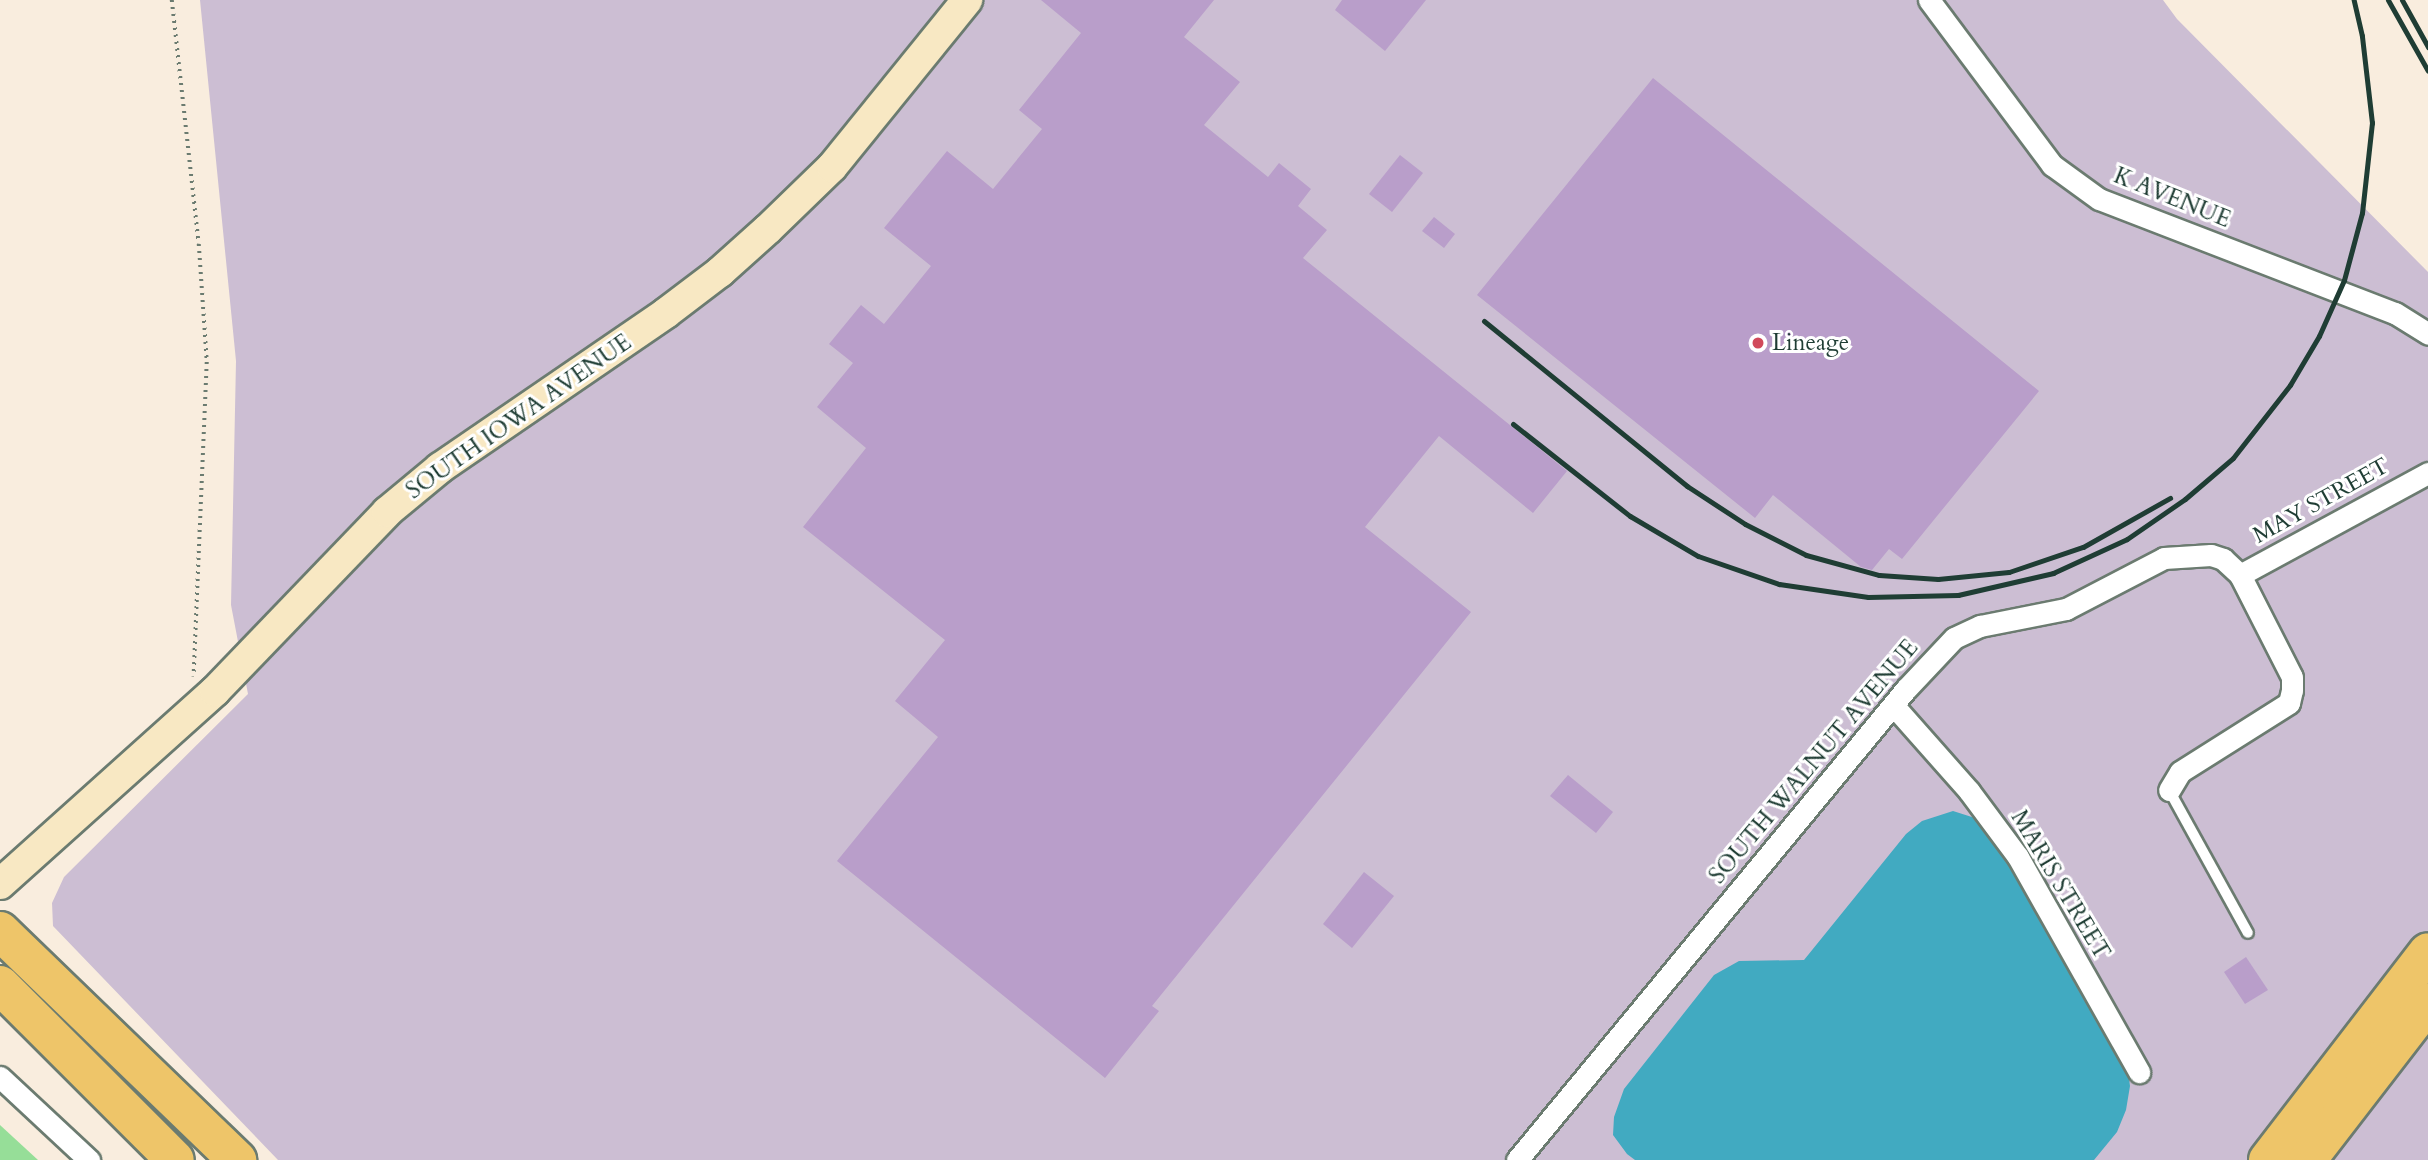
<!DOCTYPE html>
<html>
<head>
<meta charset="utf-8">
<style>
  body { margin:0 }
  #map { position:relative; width:2428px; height:1160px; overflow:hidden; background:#f9edde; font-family:Cardo,serif }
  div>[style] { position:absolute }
  .industrial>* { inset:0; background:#ccbed3 }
  .green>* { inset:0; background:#96de98 }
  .water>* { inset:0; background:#41aac1 }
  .building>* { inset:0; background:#b99eca }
  .path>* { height:3.5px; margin-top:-1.75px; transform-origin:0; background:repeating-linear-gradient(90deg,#6b7b70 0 2px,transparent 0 7px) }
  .roads { filter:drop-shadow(2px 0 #6b7b70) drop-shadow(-2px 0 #6b7b70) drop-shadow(0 2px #6b7b70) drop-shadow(0 -2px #6b7b70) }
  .lane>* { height:10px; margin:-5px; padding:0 5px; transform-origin:5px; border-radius:5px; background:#fff }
  .street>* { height:21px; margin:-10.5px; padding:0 10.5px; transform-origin:10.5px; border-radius:10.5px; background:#fff }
  .secondary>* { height:30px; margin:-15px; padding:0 15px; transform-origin:15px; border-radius:15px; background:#f8e8c3 }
  .highway>* { height:38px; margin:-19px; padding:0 19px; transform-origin:19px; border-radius:19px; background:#eec569 }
  .rail>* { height:5px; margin:-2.5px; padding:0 2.5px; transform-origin:2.5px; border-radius:2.5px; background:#1f3d34 }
  .dots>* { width:19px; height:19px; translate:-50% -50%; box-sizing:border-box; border:4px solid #fff; border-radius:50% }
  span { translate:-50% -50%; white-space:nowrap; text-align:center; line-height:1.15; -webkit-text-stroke:6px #fff; paint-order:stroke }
  .street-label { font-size:23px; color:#1f3d34 }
  .poi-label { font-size:23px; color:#1f3d34 }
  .left { translate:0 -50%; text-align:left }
</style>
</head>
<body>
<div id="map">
  <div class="industrial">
    <i style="clip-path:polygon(200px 0,2163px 0,2177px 19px,2428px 272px,2428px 1160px,278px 1160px,53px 926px,52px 903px,64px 877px,248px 694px,231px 605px,236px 361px)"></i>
  </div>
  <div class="green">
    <i style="clip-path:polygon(0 1125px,38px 1160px,0 1160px)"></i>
  </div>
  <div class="water">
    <i style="clip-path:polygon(1953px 811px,1975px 818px,2000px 846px,2127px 1064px,2130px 1086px,2126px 1110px,2117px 1132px,2094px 1160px,1635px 1160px,1627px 1154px,1613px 1135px,1614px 1117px,1624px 1089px,1714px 975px,1739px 961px,1804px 960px,1906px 834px,1922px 821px)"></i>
  </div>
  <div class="building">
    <i style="clip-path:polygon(1041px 0,1214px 0,1184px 37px,1240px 82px,1204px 125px,1268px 177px,1279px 163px,1311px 189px,1298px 206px,1327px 230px,1303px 258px,1567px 471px,1533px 513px,1439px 436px,1365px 527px,1471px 612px,1152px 1006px,1159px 1011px,1105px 1078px,837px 861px,938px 737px,895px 701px,945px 640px,803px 527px,866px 448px,817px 407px,853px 363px,829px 344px,861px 305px,884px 324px,931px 266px,884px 228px,947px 151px,993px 189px,1042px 129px,1019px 110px,1081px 33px)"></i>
    <i style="clip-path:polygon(1342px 0,1426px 0,1385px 51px,1335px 10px)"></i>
    <i style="clip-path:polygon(1653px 78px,2039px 391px,1902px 559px,1889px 549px,1872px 570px,1861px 567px,1773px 495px,1755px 518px,1477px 295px)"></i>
    <i style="clip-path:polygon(1400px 155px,1423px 173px,1392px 212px,1369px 194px)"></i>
    <i style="clip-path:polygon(1434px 217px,1455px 234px,1444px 248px,1422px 231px)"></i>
    <i style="clip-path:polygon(1568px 775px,1613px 812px,1596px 833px,1550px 796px)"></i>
    <i style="clip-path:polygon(1364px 872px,1394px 896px,1352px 948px,1323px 924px)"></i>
    <i style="clip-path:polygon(2246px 957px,2268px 990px,2245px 1004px,2224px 972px)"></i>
  </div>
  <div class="path">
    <i style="left:172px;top:0;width:245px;rotate:83.7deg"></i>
    <i style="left:199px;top:244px;width:118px;rotate:86.1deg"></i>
    <i style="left:207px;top:362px;width:315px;rotate:92.4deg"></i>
  </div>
  <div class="roads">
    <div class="lane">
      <i style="left:2169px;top:790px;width:163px;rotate:61.1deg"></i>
    </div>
    <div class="street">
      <i style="left:1929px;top:0;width:206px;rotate:53.3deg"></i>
      <i style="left:2052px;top:165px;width:58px;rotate:35.9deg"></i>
      <i style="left:2099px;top:199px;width:317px;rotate:21.1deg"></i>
      <i style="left:2395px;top:313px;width:39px;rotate:32deg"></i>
      <i style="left:2240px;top:575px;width:214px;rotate:-28.5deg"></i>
      <i style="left:1893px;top:705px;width:115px;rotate:48.5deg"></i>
      <i style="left:1969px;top:791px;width:82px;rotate:53.4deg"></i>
      <i style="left:2018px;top:857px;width:247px;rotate:60.6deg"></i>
      <i style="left:0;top:1077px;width:122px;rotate:43deg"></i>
      <i style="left:1517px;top:1160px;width:611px;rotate:-50.45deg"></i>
      <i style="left:1906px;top:689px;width:70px;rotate:-46.7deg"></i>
      <i style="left:1954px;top:638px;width:29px;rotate:-25deg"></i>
      <i style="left:1980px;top:626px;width:88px;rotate:-11.2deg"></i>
      <i style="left:2066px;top:609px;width:110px;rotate:-27.5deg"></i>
      <i style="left:2164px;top:558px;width:47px;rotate:-3.7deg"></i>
      <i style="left:2211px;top:555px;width:13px;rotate:18deg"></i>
      <i style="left:2223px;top:559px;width:23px;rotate:43deg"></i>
      <i style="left:2240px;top:575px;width:114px;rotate:63deg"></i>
      <i style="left:2292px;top:677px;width:13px;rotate:90deg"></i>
      <i style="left:2292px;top:690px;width:13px;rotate:103deg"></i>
      <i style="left:2289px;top:703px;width:129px;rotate:147.7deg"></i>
      <i style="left:2180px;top:772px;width:21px;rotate:121deg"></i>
    </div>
    <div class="secondary">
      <i style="left:0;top:884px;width:289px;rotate:-41.9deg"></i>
      <i style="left:215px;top:691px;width:248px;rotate:-46.1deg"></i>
      <i style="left:387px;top:512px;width:69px;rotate:-39.7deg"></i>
      <i style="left:440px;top:468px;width:274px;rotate:-34.4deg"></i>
      <i style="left:666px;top:313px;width:68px;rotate:-37.2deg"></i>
      <i style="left:720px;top:272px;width:64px;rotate:-41.9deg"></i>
      <i style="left:768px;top:229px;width:89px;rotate:-44.1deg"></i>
      <i style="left:832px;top:167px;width:215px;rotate:-51deg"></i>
    </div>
    <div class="highway">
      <i style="left:0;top:931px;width:330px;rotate:44deg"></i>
      <i style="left:0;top:985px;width:247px;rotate:45deg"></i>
      <i style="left:2268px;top:1160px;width:262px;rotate:-52.4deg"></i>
      <i style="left:2307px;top:1160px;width:198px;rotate:-52.4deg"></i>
    </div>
  </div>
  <div class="rail">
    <i style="left:2388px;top:0;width:81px;rotate:60.6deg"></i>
    <i style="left:2402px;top:0;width:54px;rotate:61deg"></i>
    <i style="left:1484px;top:321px;width:262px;rotate:39.1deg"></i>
    <i style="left:1687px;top:486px;width:69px;rotate:33.2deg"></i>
    <i style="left:1745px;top:524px;width:68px;rotate:26.9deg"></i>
    <i style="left:1806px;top:555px;width:76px;rotate:15.3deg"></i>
    <i style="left:1879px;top:575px;width:59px;rotate:3.9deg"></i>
    <i style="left:1938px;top:579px;width:71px;rotate:-5.6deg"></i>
    <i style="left:2009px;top:572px;width:78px;rotate:-18.7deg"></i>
    <i style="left:2083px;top:547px;width:100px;rotate:-29.4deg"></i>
    <i style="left:1513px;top:424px;width:149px;rotate:38.2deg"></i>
    <i style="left:1630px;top:516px;width:79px;rotate:30.5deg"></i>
    <i style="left:1698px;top:556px;width:86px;rotate:19.1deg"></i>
    <i style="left:1779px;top:584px;width:90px;rotate:8.3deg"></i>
    <i style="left:1868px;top:597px;width:90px;rotate:-1.3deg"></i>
    <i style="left:1958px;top:595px;width:98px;rotate:-13deg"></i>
    <i style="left:2053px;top:573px;width:81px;rotate:-24.7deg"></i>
    <i style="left:2127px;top:539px;width:70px;rotate:-34.6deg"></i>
    <i style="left:2185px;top:499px;width:63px;rotate:-40.5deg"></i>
    <i style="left:2233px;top:458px;width:93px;rotate:-52deg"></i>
    <i style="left:2290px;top:385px;width:57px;rotate:-59.4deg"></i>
    <i style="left:2319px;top:336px;width:61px;rotate:-65.9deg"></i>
    <i style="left:2344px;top:280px;width:69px;rotate:-75deg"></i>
    <i style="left:2362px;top:213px;width:91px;rotate:-83.7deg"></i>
    <i style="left:2372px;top:123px;width:88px;rotate:-96.6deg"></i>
    <i style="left:2362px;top:36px;width:37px;rotate:-103deg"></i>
  </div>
  <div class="dots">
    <i style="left:1758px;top:343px;background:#d1495b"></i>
  </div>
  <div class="street-label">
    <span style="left:2172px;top:198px;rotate:22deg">K AVENUE</span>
    <span style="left:519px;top:417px;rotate:-35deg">SOUTH IOWA AVENUE</span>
    <span style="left:2321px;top:501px;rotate:-29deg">MAY STREET</span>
    <span style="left:1814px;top:762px;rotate:-50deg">SOUTH WALNUT AVENUE</span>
    <span style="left:2060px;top:885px;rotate:59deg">MARIS STREET</span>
  </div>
  <div class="poi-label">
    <span class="left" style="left:1772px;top:343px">Lineage</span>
  </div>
</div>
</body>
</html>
